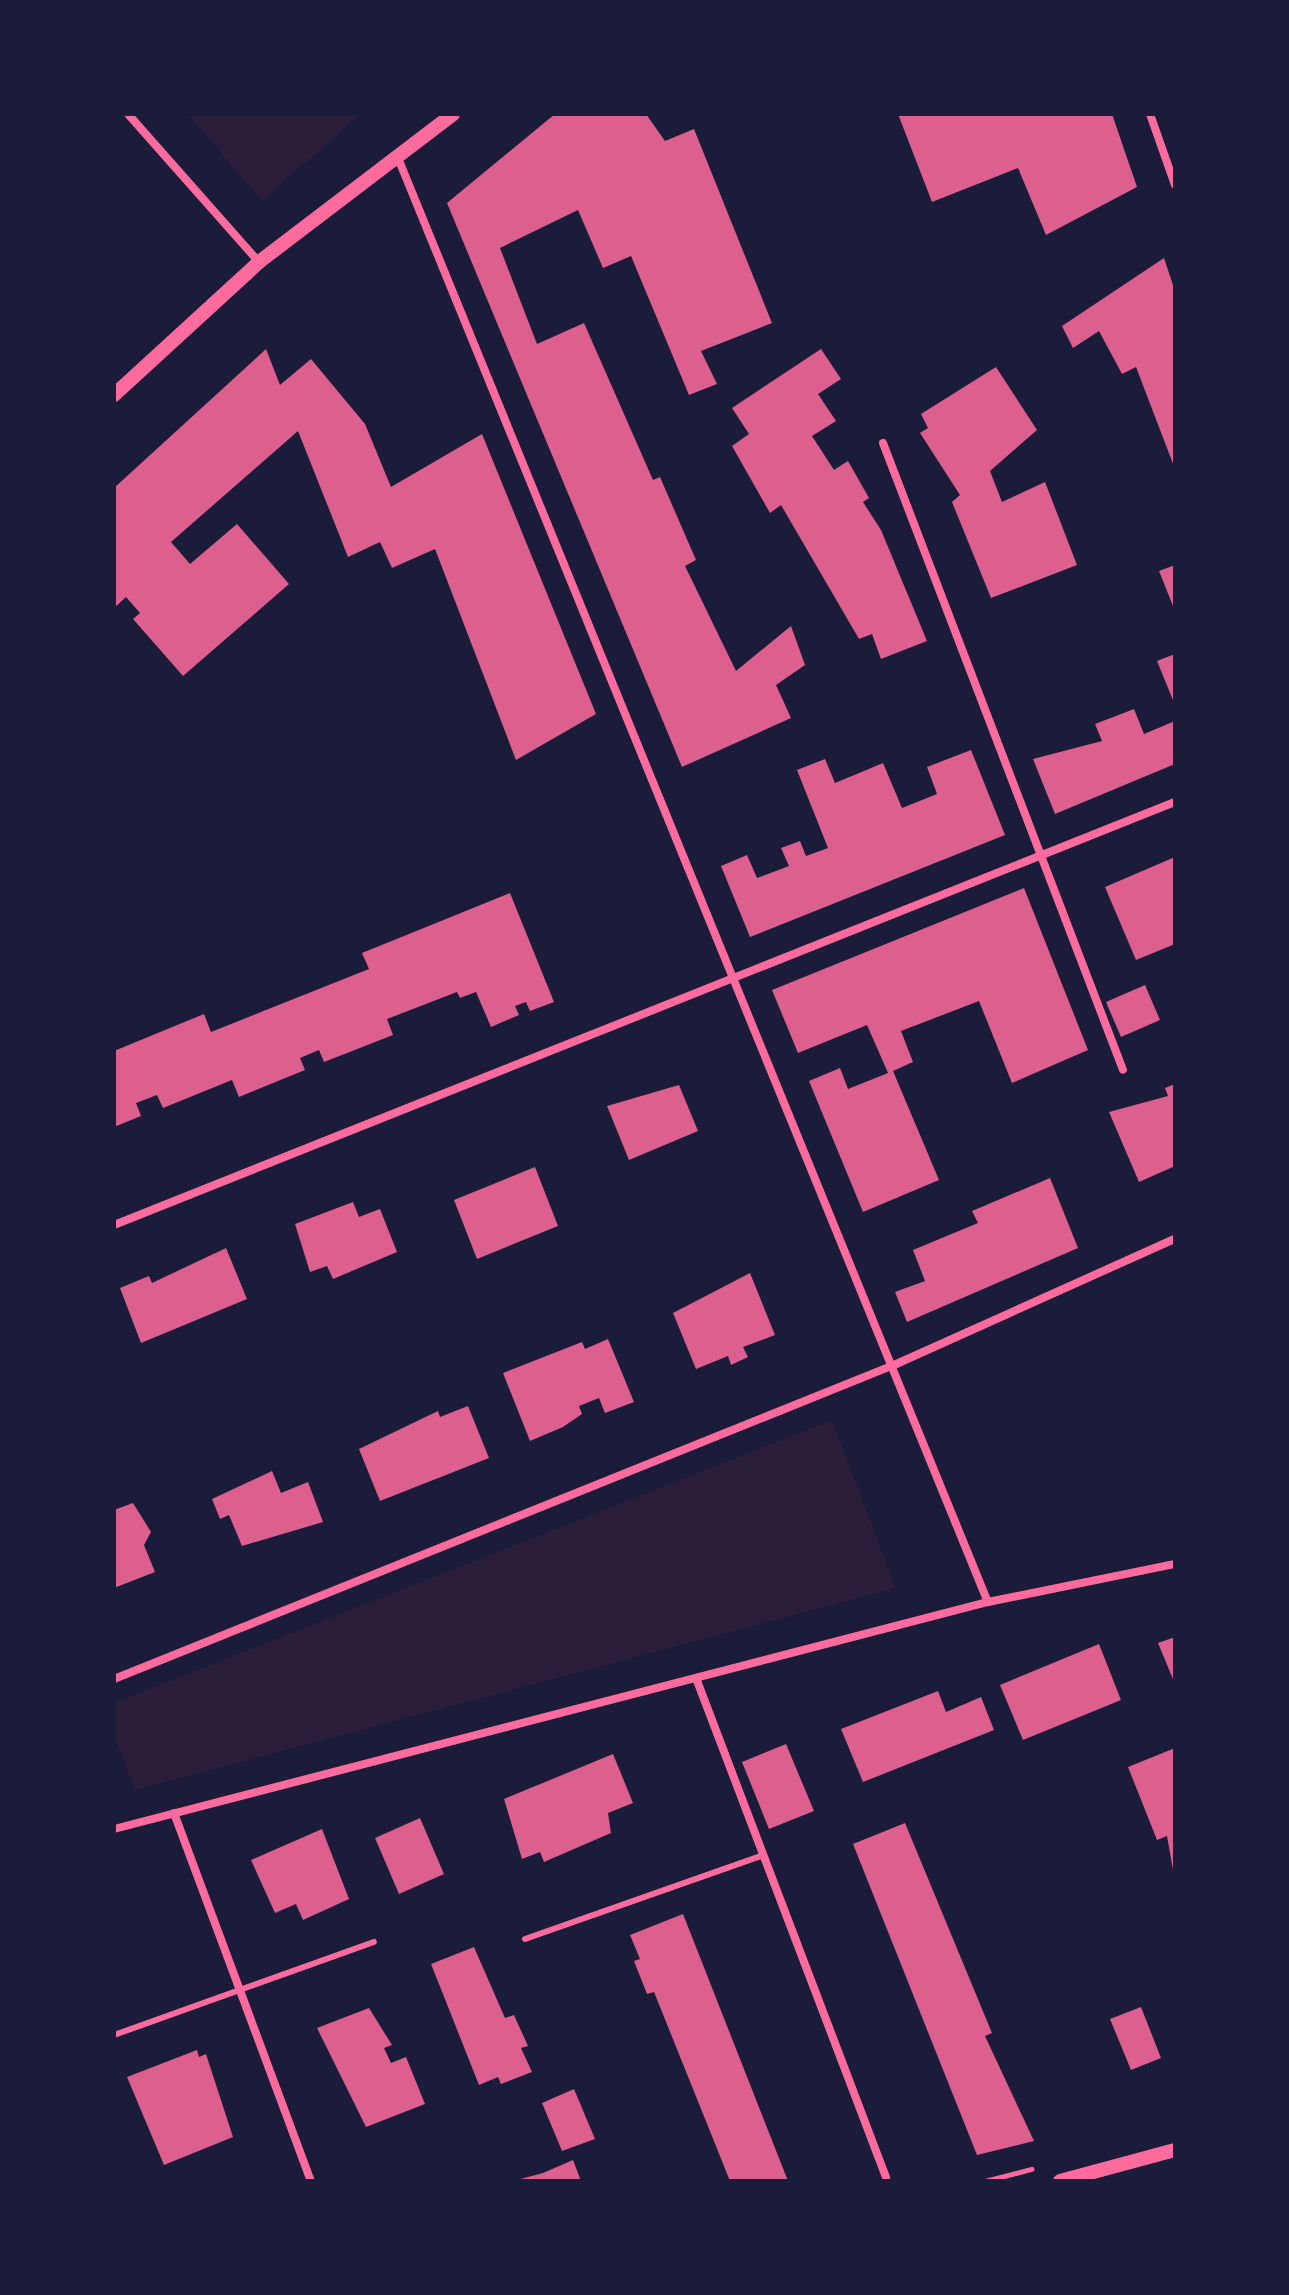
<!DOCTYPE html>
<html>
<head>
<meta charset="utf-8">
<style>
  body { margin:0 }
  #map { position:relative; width:1289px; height:2295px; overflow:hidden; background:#1b1b3a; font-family:Karla,sans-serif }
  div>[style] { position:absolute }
  .green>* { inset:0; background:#2a1e3b }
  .building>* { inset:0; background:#dd5f8e }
  .path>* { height:5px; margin:-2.5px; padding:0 2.5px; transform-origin:2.5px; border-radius:2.5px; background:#ff6b9d }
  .service>* { height:6px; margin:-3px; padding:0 3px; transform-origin:3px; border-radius:3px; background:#ff6b9d }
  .minor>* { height:8px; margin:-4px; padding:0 4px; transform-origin:4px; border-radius:4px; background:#ff6b9d }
  .tertiary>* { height:14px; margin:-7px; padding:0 7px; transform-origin:7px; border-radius:7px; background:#ff6b9d }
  span { translate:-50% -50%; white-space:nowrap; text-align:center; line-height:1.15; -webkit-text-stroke:8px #1b1b3a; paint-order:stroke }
  .frame { position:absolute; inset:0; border:116px solid #1b1b3a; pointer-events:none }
</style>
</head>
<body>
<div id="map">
  <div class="green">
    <i style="clip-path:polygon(187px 114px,361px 114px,262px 201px)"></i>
    <i style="clip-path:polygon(832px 1420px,896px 1588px,135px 1790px,114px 1736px,114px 1703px)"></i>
  </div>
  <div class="building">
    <i style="clip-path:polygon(555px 114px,646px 114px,665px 141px,694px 129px,772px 323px,701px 351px,717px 384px,689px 395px,631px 256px,603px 268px,578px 210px,500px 248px,537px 344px,584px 323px,653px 480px,660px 477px,696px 560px,685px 566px,736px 671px,791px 626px,805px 665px,776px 685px,791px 718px,682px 767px,447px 203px)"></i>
    <i style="clip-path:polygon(898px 114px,1112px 114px,1137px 187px,1046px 235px,1018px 168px,932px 202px)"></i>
    <i style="clip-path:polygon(1164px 258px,1175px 291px,1175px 469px,1136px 367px,1122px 374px,1099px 331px,1073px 348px,1062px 326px)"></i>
    <i style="clip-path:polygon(266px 349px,280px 385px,311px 359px,365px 424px,391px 487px,482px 434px,596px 714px,516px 760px,435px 549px,392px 568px,380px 542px,348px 557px,298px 431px,171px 542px,190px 564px,237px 524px,289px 584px,183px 676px,133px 619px,140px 613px,126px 597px,114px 608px,114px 488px)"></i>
    <i style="clip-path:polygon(821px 349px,841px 379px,818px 394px,836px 421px,812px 436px,834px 470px,848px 461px,869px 498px,863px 502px,881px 530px,927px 641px,881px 659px,872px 634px,859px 639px,781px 505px,770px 513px,732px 446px,749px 434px,732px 408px)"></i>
    <i style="clip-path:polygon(996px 367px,1037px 430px,990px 471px,1002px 502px,1045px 482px,1077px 565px,991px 598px,952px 502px,960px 495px,920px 433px,928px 428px,921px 414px)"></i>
    <i style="clip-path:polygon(1175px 565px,1175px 611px,1159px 571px)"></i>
    <i style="clip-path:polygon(1175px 654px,1175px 705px,1157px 661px)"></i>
    <i style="clip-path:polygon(1134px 709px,1144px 734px,1175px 721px,1175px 764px,1055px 814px,1033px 759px,1102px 741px,1095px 724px)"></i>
    <i style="clip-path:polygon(971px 750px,1005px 835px,750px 937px,721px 866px,747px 855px,757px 878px,789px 866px,781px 848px,800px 841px,806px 856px,828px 848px,797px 770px,825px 759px,835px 783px,883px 763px,902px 808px,937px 794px,927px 767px)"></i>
    <i style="clip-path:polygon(1175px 857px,1175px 944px,1136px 960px,1105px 887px)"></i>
    <i style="clip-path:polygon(1024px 888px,1088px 1050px,1012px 1083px,979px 1001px,901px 1031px,913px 1062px,893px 1071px,939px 1180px,863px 1212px,809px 1081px,840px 1068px,848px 1089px,888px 1073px,867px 1025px,798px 1053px,772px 990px)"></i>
    <i style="clip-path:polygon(510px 893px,554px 1002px,530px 1011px,526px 1002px,515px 1006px,519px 1015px,491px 1027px,476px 992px,460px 998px,457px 992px,387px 1019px,393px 1035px,324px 1062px,319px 1050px,300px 1058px,305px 1070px,239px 1097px,232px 1080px,163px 1108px,157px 1095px,136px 1103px,141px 1116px,114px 1127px,114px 1051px,204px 1014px,211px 1032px,369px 969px,362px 953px)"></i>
    <i style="clip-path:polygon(1145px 985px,1160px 1020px,1121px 1037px,1106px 1002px)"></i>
    <i style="clip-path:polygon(1175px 1084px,1175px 1166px,1139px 1182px,1109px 1112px,1168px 1096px,1165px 1088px)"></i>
    <i style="clip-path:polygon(679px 1085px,698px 1131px,629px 1160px,607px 1106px)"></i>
    <i style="clip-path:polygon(535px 1167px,558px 1226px,477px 1259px,454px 1200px)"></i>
    <i style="clip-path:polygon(1050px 1178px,1078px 1248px,907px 1322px,895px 1292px,925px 1281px,913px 1250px,978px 1223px,972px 1211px)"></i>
    <i style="clip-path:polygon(353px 1202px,359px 1217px,380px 1209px,397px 1252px,333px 1279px,327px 1266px,310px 1272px,295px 1224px)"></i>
    <i style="clip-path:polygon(226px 1248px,247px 1299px,141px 1343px,120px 1288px,149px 1276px,152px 1283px)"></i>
    <i style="clip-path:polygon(750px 1273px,775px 1335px,743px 1347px,748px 1357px,731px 1365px,728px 1356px,696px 1369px,673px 1313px)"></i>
    <i style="clip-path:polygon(608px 1339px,634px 1402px,605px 1413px,599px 1398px,579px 1406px,582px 1414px,563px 1427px,530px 1441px,503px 1373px,582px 1342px,585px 1349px)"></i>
    <i style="clip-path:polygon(468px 1406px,489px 1458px,380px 1501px,359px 1449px,438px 1411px,440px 1417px)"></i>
    <i style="clip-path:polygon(272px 1471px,281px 1493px,308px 1482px,323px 1522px,242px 1546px,229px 1515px,220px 1519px,212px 1499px)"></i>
    <i style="clip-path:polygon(133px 1503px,151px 1532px,144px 1545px,155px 1572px,114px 1588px,114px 1510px)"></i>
    <i style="clip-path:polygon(1175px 1637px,1175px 1684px,1158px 1643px)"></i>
    <i style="clip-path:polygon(1099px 1644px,1121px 1700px,1023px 1740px,1000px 1685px)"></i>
    <i style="clip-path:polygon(938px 1691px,946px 1712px,981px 1697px,994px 1730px,863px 1782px,841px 1729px)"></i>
    <i style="clip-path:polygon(786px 1744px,814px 1811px,769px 1829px,742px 1762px)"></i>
    <i style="clip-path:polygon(1175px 1748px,1175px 1881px,1167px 1836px,1157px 1840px,1128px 1767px)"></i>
    <i style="clip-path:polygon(613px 1754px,633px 1803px,608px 1813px,611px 1833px,544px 1862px,540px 1852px,522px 1859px,504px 1799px)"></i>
    <i style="clip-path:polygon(420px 1818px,444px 1874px,399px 1894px,375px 1838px)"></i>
    <i style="clip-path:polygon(905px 1823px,992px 2033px,985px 2036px,1034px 2141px,977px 2155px,853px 1844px)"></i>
    <i style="clip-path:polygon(322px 1829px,349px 1899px,303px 1920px,296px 1904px,275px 1913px,251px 1860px)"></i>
    <i style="clip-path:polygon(683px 1914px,788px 2181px,730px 2181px,654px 1992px,647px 1994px,634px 1961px,640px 1959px,630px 1935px)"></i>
    <i style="clip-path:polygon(474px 1947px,505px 2018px,514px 2015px,528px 2046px,521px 2048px,532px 2072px,501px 2084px,498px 2077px,479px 2085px,431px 1964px)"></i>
    <i style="clip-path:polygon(1141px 2007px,1161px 2058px,1131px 2070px,1110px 2019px)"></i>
    <i style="clip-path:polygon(369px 2008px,392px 2045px,384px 2048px,391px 2063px,406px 2057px,425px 2104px,366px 2127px,317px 2028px)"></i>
    <i style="clip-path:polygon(197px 2050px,199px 2057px,206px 2054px,233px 2137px,164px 2165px,127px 2077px)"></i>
    <i style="clip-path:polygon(574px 2089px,595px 2139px,562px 2151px,542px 2103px)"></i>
    <i style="clip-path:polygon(573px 2160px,581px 2181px,513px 2181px,543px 2173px)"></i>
  </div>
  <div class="path">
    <i style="left:985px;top:2181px;width:48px;rotate:-14.6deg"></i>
  </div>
  <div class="service">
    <i style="left:525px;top:1939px;width:252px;rotate:-19.4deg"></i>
    <i style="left:114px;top:2035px;width:276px;rotate:-19.7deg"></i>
  </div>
  <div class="minor">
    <i style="left:128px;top:114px;width:198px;rotate:48.5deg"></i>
    <i style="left:1150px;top:114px;width:75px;rotate:70.6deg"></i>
    <i style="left:398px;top:158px;width:1560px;rotate:67.78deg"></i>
    <i style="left:883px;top:443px;width:671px;rotate:69.05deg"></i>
    <i style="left:114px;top:1225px;width:1142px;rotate:-21.74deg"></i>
    <i style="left:696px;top:1678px;width:534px;rotate:69.16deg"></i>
    <i style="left:114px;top:1679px;width:841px;rotate:-21.93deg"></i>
    <i style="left:894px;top:1365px;width:308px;rotate:-24.2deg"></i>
    <i style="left:174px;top:1813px;width:393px;rotate:69.6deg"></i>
    <i style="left:114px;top:1829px;width:903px;rotate:-14.56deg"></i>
    <i style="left:988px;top:1602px;width:191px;rotate:-11.5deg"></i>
  </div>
  <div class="tertiary">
    <i style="left:114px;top:395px;width:197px;rotate:-42.5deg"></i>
    <i style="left:259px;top:262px;width:244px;rotate:-37.3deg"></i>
    <i style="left:1060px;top:2181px;width:119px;rotate:-15.1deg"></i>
  </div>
  <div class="frame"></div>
</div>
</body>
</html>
